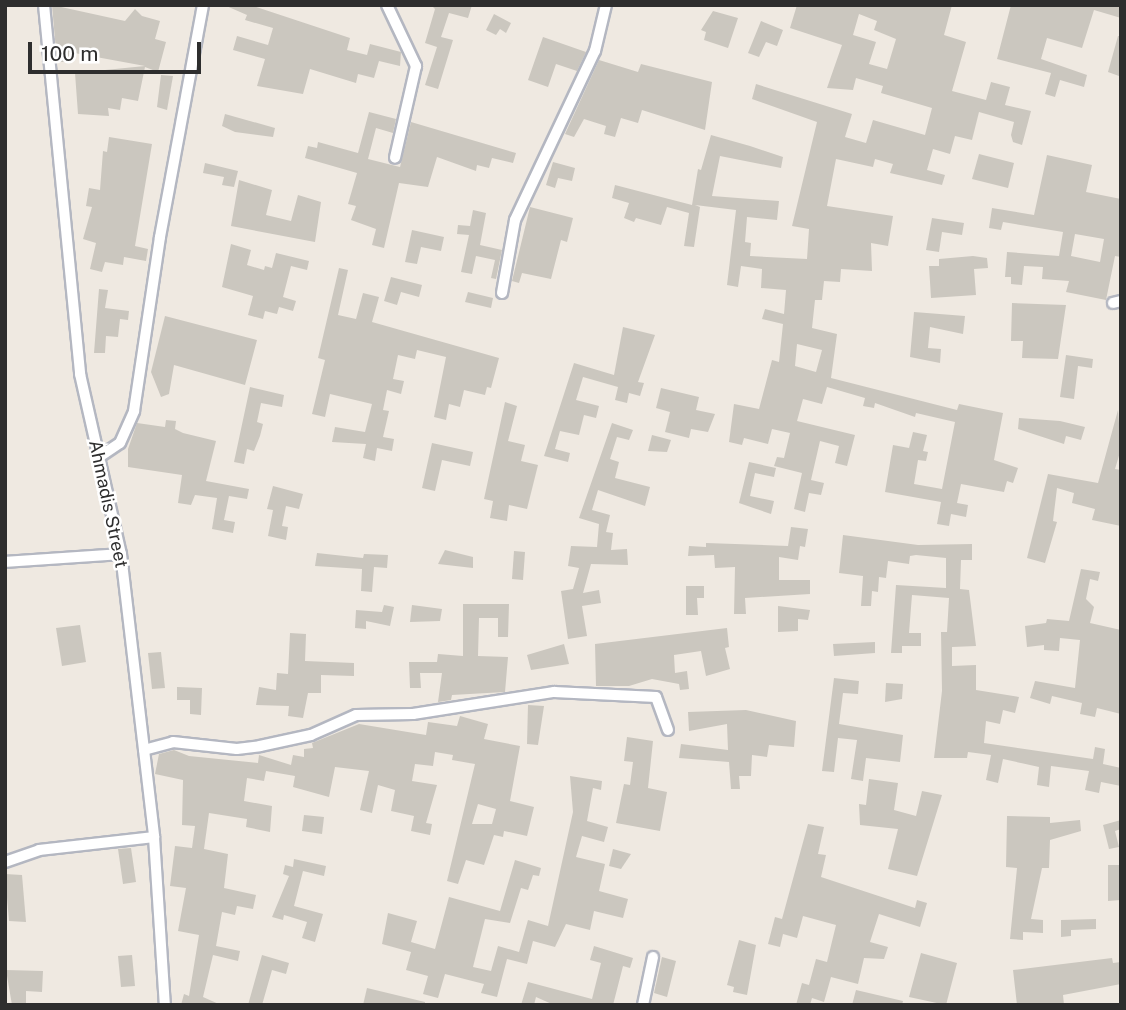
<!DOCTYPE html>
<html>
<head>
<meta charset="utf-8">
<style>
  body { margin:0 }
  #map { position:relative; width:1126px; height:1010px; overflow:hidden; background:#efe9e1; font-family:"Public Sans",sans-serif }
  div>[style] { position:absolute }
  .building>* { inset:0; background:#cbc7bf }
  .roads { filter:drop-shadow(2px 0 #b4b7c1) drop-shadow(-2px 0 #b4b7c1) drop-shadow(0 2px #b4b7c1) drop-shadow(0 -2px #b4b7c1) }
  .minor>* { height:10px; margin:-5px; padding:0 5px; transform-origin:5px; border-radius:5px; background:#fff }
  span { translate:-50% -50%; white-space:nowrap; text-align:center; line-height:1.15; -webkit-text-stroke:5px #fff; paint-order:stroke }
  .street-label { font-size:18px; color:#2e2e2e }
  .frame { position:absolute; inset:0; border:7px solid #2e2e2e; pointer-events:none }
  .scale { position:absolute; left:28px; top:42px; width:173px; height:32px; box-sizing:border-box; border:4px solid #2e2e2e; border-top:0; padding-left:9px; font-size:21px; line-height:24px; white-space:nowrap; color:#2e2e2e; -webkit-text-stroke:5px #fff; paint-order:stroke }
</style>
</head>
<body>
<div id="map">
  <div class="building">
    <i style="clip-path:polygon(52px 5px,125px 21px,135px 9px,142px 16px,160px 21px,155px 39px,166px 42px,158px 72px,145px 67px,138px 101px,122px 98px,120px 110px,108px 108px,109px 116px,78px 114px,75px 73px,145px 66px,69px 52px,69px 62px,57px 62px)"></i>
    <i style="clip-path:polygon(224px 5px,250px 5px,350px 38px,347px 50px,367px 55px,370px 44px,401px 52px,400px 66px,379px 61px,374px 78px,358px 74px,356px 83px,310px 69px,303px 94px,257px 86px,265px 59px,233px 50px,237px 36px,268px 45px,273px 28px,245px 20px,247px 15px)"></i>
    <i style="clip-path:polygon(431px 5px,472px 5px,468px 18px,449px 13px,441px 37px,453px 40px,438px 89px,425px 85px,437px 47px,425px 43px,435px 9px)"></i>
    <i style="clip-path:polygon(evenodd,797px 5px,952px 5px,944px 35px,966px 42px,952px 91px,986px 100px,991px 82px,1010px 87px,1005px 105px,1031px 111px,1022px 145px,1013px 142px,1011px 135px,1014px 122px,979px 112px,972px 140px,955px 136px,950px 154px,933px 149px,927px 170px,945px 175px,942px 185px,890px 173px,893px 164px,875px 159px,873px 167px,836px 159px,827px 206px,893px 216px,888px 246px,871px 243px,872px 271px,841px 269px,840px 282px,824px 281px,822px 300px,815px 300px,812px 328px,837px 334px,831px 378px,957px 410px,959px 404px,1003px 413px,994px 460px,1018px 468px,1013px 483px,1007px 481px,1004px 492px,961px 484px,957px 503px,968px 505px,966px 517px,951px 514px,949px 526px,937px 524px,941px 502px,885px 492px,893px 445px,909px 448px,913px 432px,927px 435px,923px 451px,928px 452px,926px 461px,918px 460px,914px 484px,942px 489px,955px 422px,916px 413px,915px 417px,875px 403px,874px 408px,863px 406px,865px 398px,827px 387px,822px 404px,803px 399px,797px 421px,855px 435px,847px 466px,835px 463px,839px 446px,820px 441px,811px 480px,824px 483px,821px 495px,809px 493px,805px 512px,794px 509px,802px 473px,774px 466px,777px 457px,784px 458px,790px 433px,772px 429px,768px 444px,744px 438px,742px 445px,729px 442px,734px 404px,759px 409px,772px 360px,779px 362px,783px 324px,762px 319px,765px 309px,784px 314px,786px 290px,761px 288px,762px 269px,741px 266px,738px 287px,727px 285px,736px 210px,695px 205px,700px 207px,694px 247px,684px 246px,689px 213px,667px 207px,661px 225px,636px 218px,634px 222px,624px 218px,629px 203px,612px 198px,615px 185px,692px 205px,698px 169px,701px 170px,711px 135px,750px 146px,783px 157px,781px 168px,720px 156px,712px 196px,779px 201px,777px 220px,747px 217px,745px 242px,751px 243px,750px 256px,807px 259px,809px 229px,792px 226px,817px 122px,752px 99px,756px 84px,852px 114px,845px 137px,866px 143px,873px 120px,925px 135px,932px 108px,881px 93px,883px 86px,856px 78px,853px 90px,827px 88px,842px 45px,790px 28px,797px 5px,859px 14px,877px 21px,874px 30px,896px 39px,887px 69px,869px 64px,876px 42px,853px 35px,859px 14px,797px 5px,797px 344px,822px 350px,816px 372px,795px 366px,797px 344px)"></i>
    <i style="clip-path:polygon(1011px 5px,1121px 5px,1121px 18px,1094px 10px,1082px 48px,1047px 38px,1041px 59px,1087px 75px,1084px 87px,1060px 80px,1055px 97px,1045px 94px,1051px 73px,997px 59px)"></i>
    <i style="clip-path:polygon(713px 11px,738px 18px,728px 48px,704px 40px,706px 32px,701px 30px)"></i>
    <i style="clip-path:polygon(494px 14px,511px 23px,506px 33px,500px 29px,496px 35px,486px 30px)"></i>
    <i style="clip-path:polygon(761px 21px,783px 30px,777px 46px,766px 42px,759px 57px,748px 53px)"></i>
    <i style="clip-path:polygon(1118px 36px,1121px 36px,1119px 76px,1108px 72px)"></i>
    <i style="clip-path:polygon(543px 37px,586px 52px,577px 71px,556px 64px,548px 87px,528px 80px)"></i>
    <i style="clip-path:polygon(599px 60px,638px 72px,641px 64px,712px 82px,705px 130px,642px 110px,638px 123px,621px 118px,615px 137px,604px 134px,606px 126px,584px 119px,574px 137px,565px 134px)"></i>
    <i style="clip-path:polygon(161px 75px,173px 76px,167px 110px,157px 107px)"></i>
    <i style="clip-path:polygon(369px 112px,396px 119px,393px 133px,376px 128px,368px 159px,400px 167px,411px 122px,516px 153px,513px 163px,492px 158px,489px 168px,477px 165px,476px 171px,437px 157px,428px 187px,399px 183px,384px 248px,372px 245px,376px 229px,351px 220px,356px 206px,348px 204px,357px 173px,305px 158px,308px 146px,317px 148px,318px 142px,358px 153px)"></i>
    <i style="clip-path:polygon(225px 114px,275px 128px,273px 137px,235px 132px,222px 126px)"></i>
    <i style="clip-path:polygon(109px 137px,152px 144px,135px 246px,148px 249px,146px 261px,124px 257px,123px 265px,105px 262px,102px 272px,90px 269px,96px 243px,83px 239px,92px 207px,86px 206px,89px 188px,100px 190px,103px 151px,107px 152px)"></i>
    <i style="clip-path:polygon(979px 154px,1014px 163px,1008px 188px,972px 179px)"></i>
    <i style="clip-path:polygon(evenodd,1047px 155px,1092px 165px,1086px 192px,1121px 199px,1121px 257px,1115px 256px,1106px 300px,1066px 292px,1069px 281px,1042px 279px,1043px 267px,1024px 266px,1022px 285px,1011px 284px,1011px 277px,1005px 277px,1007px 252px,1059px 256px,1063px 232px,1003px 222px,1001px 230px,989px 228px,992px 208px,1034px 215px,1047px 155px,1075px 234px,1104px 239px,1100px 262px,1071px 256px,1075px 234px)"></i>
    <i style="clip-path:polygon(553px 162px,575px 168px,572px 181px,558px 178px,555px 188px,546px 185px)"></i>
    <i style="clip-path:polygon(205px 163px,238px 171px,234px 187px,222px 185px,224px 177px,203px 173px)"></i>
    <i style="clip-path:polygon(239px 180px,272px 190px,266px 215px,291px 221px,298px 195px,321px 202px,315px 242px,231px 226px)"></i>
    <i style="clip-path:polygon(530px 207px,573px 218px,567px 242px,561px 240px,551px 279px,522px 273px,519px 283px,512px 281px)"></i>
    <i style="clip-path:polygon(473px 210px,486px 213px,480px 245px,502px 250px,496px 279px,491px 278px,495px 260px,476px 256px,472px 274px,461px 272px,469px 235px,457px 234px,458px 225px,470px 226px)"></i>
    <i style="clip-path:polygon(932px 218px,964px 223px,962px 235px,942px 232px,939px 252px,926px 250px)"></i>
    <i style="clip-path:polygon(412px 230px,444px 237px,441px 251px,421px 247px,417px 264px,405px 262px)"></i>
    <i style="clip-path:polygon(231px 244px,251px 250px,247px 265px,264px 270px,265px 266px,272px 268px,276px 253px,309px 261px,307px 270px,291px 266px,283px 297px,296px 301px,293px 311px,279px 307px,277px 314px,265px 311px,263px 319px,248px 315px,253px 296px,222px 287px)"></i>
    <i style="clip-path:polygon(973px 256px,987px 258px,988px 268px,974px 269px,976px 295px,931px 298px,929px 266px,939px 266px,939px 259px)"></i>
    <i style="clip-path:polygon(339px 268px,348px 270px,338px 315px,356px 319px,363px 293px,379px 297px,372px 322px,499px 358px,491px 388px,487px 387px,485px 395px,464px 390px,460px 407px,449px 404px,446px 420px,434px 417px,446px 357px,417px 350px,415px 359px,398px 355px,393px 379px,404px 381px,401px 394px,387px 390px,383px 410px,389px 411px,383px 437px,394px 439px,392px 451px,377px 448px,375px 461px,363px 458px,366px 444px,332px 442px,335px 427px,365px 432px,372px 404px,330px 394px,325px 417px,312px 414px,325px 360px,318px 358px)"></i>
    <i style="clip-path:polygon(391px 277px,422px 285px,419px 297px,401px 292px,397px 305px,384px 301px)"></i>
    <i style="clip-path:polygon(99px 289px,108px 290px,105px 308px,129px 311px,128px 320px,120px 319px,118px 337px,106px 336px,105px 353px,94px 353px)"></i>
    <i style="clip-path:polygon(468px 292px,493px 298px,491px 308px,465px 302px)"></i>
    <i style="clip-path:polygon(1012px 303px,1066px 305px,1058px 359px,1022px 358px,1023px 341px,1011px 341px)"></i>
    <i style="clip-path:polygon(914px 312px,965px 316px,963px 334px,930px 327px,928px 348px,941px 349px,940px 363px,910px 357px)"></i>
    <i style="clip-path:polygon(165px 316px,257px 340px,245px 385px,174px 365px,169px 394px,161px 397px,151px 372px)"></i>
    <i style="clip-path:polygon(623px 327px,655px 335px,638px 382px,644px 383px,640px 396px,629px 393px,627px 403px,615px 400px,618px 387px,583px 377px,576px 400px,599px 406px,596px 418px,584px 415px,579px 435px,560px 431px,555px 449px,570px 453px,568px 462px,544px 456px,574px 363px,614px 375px)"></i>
    <i style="clip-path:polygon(1066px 355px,1093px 359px,1092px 368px,1078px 366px,1074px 399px,1060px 397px)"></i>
    <i style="clip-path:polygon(250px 387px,284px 395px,282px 407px,261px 403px,257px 422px,263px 424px,260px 436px,254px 451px,247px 449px,244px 464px,234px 462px)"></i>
    <i style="clip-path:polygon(661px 388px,699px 397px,696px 410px,715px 414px,708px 432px,691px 429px,689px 438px,665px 432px,670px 412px,656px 408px)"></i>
    <i style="clip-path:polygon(505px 402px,517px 406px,508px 441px,525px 445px,521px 461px,538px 465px,527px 509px,509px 505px,507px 521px,490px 518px,493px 501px,484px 499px)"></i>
    <i style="clip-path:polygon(1118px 410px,1121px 449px,1115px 469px,1121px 470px,1121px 526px,1092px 520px,1095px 509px,1072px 503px,1074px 493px,1057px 488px,1053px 521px,1057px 522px,1045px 563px,1027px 558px,1048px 474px,1098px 483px)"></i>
    <i style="clip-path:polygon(1019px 418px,1060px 421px,1085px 427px,1081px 440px,1066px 436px,1064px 444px,1018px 429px)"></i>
    <i style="clip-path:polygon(166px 420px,176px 421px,175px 429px,183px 433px,216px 441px,206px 481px,249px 489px,247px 499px,229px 496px,224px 520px,235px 522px,233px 533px,212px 529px,217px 498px,195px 495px,191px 505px,178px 503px,182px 475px,128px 467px,128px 449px,137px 423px,165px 427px)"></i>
    <i style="clip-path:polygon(612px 423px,633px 430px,629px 440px,617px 437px,610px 459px,619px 462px,615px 478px,650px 487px,645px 506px,598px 490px,592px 510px,610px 515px,606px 532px,613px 533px,611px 550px,627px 549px,628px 565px,591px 564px,583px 593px,599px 590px,601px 603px,582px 606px,587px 636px,568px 639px,561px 591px,573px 589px,579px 568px,568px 566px,571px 546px,597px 547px,599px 524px,579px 518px)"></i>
    <i style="clip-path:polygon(652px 435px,671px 440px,667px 452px,648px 451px)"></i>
    <i style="clip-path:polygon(432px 443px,473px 452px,470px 466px,442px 460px,435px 491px,422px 488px)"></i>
    <i style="clip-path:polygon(749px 462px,776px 468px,774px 477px,755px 473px,750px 496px,774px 501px,771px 514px,739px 503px)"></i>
    <i style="clip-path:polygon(273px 486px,303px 494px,299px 509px,286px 506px,282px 526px,288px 527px,286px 540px,268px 536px,273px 510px,267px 509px)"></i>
    <i style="clip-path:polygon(791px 527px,808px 529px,805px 547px,800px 546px,798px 560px,779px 557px,779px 580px,810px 580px,810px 594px,745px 598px,746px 614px,734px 614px,735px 567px,715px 568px,714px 555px,688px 556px,689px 546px,706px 547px,706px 543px,788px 546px)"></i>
    <i style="clip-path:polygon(843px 535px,918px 545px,972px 544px,972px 560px,961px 560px,960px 589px,969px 590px,976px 646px,952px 647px,952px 666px,976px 665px,976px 690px,1019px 697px,1015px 713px,1003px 710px,1000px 724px,986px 721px,984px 743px,1093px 759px,1095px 747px,1105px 749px,1103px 764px,1121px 768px,1121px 786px,1101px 782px,1099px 793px,1085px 790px,1089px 771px,1051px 766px,1049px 787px,1037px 785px,1039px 767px,1003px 759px,998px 783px,986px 780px,991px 755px,968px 752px,967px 758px,934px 758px,942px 691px,941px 632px,947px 632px,949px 598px,912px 595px,909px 633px,921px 633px,921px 646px,902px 646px,902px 653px,891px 653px,896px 585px,946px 588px,946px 558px,916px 555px,910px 556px,909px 564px,888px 561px,886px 578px,879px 577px,878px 592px,872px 591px,871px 606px,861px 606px,863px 576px,839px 573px)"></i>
    <i style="clip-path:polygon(445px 550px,473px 557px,473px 568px,438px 564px)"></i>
    <i style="clip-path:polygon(514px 551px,525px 552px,523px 580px,512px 579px)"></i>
    <i style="clip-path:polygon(317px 553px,363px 558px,364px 554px,388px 555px,387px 568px,374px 567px,372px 592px,361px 591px,362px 569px,315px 566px)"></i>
    <i style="clip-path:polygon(1081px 569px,1100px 572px,1098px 581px,1090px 579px,1086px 599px,1094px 607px,1090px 623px,1121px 630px,1121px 714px,1097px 708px,1095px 717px,1080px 714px,1082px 703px,1052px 696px,1050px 704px,1030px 698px,1035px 681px,1075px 688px,1080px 640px,1060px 638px,1059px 651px,1044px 650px,1044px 645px,1027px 647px,1025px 626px,1046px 623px,1047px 619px,1069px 621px)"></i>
    <i style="clip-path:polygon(686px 586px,704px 586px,704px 598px,697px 598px,698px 615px,686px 615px)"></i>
    <i style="clip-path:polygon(463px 604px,509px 604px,508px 637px,498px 637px,498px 618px,479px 618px,478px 656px,508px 657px,505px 692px,452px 695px,451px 700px,438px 702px,442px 673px,420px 673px,421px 688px,410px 688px,409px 662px,437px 662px,438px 654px,463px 656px)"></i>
    <i style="clip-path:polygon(384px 605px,394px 607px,390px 626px,366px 621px,366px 629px,355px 628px,356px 610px,382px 612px)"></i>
    <i style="clip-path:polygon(412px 605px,442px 609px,440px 621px,410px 622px)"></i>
    <i style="clip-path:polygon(778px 606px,810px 610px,808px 620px,798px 619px,798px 631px,778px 632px)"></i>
    <i style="clip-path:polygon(80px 625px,86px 662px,62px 666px,56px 628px)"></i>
    <i style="clip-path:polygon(727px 628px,729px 647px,725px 648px,730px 669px,706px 676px,701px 651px,674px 655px,675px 673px,687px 671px,689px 689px,680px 690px,679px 684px,652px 679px,629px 686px,596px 686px,595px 644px)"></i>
    <i style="clip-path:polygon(290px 633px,306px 634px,305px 661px,354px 663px,354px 676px,321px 675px,321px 693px,308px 693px,303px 718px,288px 716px,289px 706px,256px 705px,259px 687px,276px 690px,277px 673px,288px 674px)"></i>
    <i style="clip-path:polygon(875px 642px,875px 653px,834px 656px,833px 644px)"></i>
    <i style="clip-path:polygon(564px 644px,569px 664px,531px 670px,527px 655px)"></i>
    <i style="clip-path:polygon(161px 652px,165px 688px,152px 689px,148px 653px)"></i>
    <i style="clip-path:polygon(834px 678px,859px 681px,858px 694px,843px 693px,839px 724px,903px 735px,900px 762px,866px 758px,863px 781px,851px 779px,857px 740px,838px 738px,834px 772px,822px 771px)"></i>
    <i style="clip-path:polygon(886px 683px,903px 684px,902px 699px,885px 702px)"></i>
    <i style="clip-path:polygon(177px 687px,202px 688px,201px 715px,190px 714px,190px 700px,177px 700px)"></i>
    <i style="clip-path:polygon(528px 705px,544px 706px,538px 745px,527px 744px)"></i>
    <i style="clip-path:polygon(746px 710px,796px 721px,794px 747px,769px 745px,767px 757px,752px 755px,751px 776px,739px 776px,740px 789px,731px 789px,729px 762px,679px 758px,681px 744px,728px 750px,727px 724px,689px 731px,688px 712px)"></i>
    <i style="clip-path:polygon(evenodd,460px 716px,488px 724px,484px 739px,520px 746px,510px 801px,534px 807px,527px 836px,504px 831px,503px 837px,494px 835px,484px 865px,466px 860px,458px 884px,447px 881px,475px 764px,452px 760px,453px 755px,435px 752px,433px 766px,415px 764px,412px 781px,437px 785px,426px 823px,432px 824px,430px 835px,411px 831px,414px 816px,391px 811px,395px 790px,378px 785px,372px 813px,360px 810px,369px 771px,335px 767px,329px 797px,293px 787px,295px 776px,266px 771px,264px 781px,247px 778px,244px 801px,272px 806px,270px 832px,246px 827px,247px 819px,209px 813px,204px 849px,228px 854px,224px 888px,256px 895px,253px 909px,237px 906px,235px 915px,222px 912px,216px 946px,240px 951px,238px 961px,213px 955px,203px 997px,221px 1005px,181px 1005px,184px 994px,189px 996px,199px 935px,178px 931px,186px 888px,170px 886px,175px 846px,192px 848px,195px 826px,182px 825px,183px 780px,155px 774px,159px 754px,174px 750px,189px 756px,258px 763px,259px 755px,291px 765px,293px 755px,304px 757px,304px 749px,313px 748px,312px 743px,359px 724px,426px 735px,428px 722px,457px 726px,460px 716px,478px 804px,496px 809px,492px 824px,472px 824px,478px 804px)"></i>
    <i style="clip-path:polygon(627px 737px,653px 741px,648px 788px,667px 792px,660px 831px,616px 823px,624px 784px,630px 785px,633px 762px,624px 761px)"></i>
    <i style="clip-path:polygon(570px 776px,602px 781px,601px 790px,593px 788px,587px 821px,608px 827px,604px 842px,582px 836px,576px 857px,605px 864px,599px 891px,628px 899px,623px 918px,594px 911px,590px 930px,566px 924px,555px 947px,533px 941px,527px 964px,507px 959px,497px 997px,481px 993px,484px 984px,445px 974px,438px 998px,423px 994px,428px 976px,406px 970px,411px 952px,382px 944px,388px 913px,417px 921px,411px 942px,435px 949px,449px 897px,500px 911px,515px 860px,541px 868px,539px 876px,533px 875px,528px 890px,521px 888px,510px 923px,485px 919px,473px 967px,491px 971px,498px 946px,519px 952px,528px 920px,548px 926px,573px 812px)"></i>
    <i style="clip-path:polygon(869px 779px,898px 783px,894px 810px,916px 816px,922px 791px,942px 795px,917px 876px,888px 869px,898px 829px,860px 825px,859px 804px,866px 805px)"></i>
    <i style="clip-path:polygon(304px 815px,324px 817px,322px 834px,302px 831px)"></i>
    <i style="clip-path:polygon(1007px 816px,1050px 817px,1050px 823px,1080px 820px,1081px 831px,1050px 840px,1049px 868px,1042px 868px,1031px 919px,1043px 920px,1043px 933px,1023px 932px,1023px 940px,1010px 939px,1017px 868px,1006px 867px)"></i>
    <i style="clip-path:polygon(1121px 820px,1121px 829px,1115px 831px,1119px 847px,1109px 849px,1103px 825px)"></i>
    <i style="clip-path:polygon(808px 824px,824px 827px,818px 854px,826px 855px,821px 877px,915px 908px,917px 900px,927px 903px,920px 927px,879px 914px,870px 942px,888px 947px,884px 959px,864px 958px,858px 984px,831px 977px,824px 1002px,812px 998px,810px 1005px,796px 1005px,802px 983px,809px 985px,816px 959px,827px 962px,836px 925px,803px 916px,797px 938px,783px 934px,780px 947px,768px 944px,775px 917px,782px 919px)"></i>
    <i style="clip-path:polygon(131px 848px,136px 882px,123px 884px,118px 849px)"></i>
    <i style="clip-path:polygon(613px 849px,631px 854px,621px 869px,609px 866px)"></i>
    <i style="clip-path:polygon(294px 859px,326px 866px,324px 876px,303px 871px,294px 906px,323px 914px,315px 942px,302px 938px,307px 922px,284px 915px,283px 920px,272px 917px,289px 876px,283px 874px,285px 865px,293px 867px)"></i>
    <i style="clip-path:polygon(1108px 865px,1121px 865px,1121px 900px,1108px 901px)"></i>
    <i style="clip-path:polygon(5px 874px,22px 875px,26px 922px,9px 921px)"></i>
    <i style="clip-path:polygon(1096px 919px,1096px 929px,1071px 930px,1071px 936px,1061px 937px,1061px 920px)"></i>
    <i style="clip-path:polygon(739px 940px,756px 945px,747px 995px,733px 992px,734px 987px,727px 985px)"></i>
    <i style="clip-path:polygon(594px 946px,633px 958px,630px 968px,623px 966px,613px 1005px,554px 1005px,536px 997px,534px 1005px,521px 1005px,528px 982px,592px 999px,601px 963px,590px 960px)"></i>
    <i style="clip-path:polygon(921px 953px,957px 963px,946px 1005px,909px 997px)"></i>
    <i style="clip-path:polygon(132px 955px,135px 986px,121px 987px,118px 956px)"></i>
    <i style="clip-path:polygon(262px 955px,289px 963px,286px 974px,272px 970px,262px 1005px,248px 1005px)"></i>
    <i style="clip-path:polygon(662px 957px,676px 961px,667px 997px,654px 993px)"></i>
    <i style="clip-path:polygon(1112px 958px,1113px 963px,1121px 962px,1121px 984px,1063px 995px,1064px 1005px,1017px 1005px,1013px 970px)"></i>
    <i style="clip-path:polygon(6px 970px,43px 971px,42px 992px,26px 991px,26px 1005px,12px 1005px)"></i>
    <i style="clip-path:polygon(367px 988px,425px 1002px,425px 1005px,363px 1005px)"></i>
    <i style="clip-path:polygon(856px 990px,903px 1001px,902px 1005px,852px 1005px)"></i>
  </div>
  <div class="roads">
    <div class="minor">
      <i style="left:44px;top:5px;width:371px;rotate:84.4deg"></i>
      <i style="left:80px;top:374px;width:185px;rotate:77.2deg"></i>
      <i style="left:121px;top:554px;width:285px;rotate:83.3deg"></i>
      <i style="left:154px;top:837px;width:168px;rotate:86.3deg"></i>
      <i style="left:387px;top:5px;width:68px;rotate:64.6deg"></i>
      <i style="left:416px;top:66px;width:94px;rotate:102.9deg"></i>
      <i style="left:502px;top:293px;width:74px;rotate:-79.9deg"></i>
      <i style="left:515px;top:220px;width:187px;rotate:-64.7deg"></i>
      <i style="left:595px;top:51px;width:47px;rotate:-76.6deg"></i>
      <i style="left:1113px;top:303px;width:8px;rotate:-14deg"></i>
      <i style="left:99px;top:457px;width:25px;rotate:-34deg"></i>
      <i style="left:120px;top:443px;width:35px;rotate:-66deg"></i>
      <i style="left:134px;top:411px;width:176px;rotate:-81.5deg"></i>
      <i style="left:160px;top:237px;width:236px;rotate:-79.5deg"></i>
      <i style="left:5px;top:562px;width:116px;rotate:-3.9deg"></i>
      <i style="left:144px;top:750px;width:30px;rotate:-15deg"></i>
      <i style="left:173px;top:742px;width:64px;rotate:6.2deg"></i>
      <i style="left:237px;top:749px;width:23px;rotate:-7deg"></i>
      <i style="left:260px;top:746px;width:52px;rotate:-12.2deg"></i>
      <i style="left:311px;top:735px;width:49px;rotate:-24deg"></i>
      <i style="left:356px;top:715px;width:57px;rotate:-1deg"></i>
      <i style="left:413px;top:714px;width:143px;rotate:-8.9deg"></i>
      <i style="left:554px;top:692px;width:102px;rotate:2.8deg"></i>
      <i style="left:656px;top:697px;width:35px;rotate:70deg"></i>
      <i style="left:5px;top:862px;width:36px;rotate:-19deg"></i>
      <i style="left:39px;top:850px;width:116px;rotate:-6.4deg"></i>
      <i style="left:643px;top:1005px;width:49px;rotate:-78.2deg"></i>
    </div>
  </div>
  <div class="street-label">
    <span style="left:108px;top:504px;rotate:78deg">Ahmadis Street</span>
  </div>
  <div class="frame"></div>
  <div class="scale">100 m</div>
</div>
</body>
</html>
